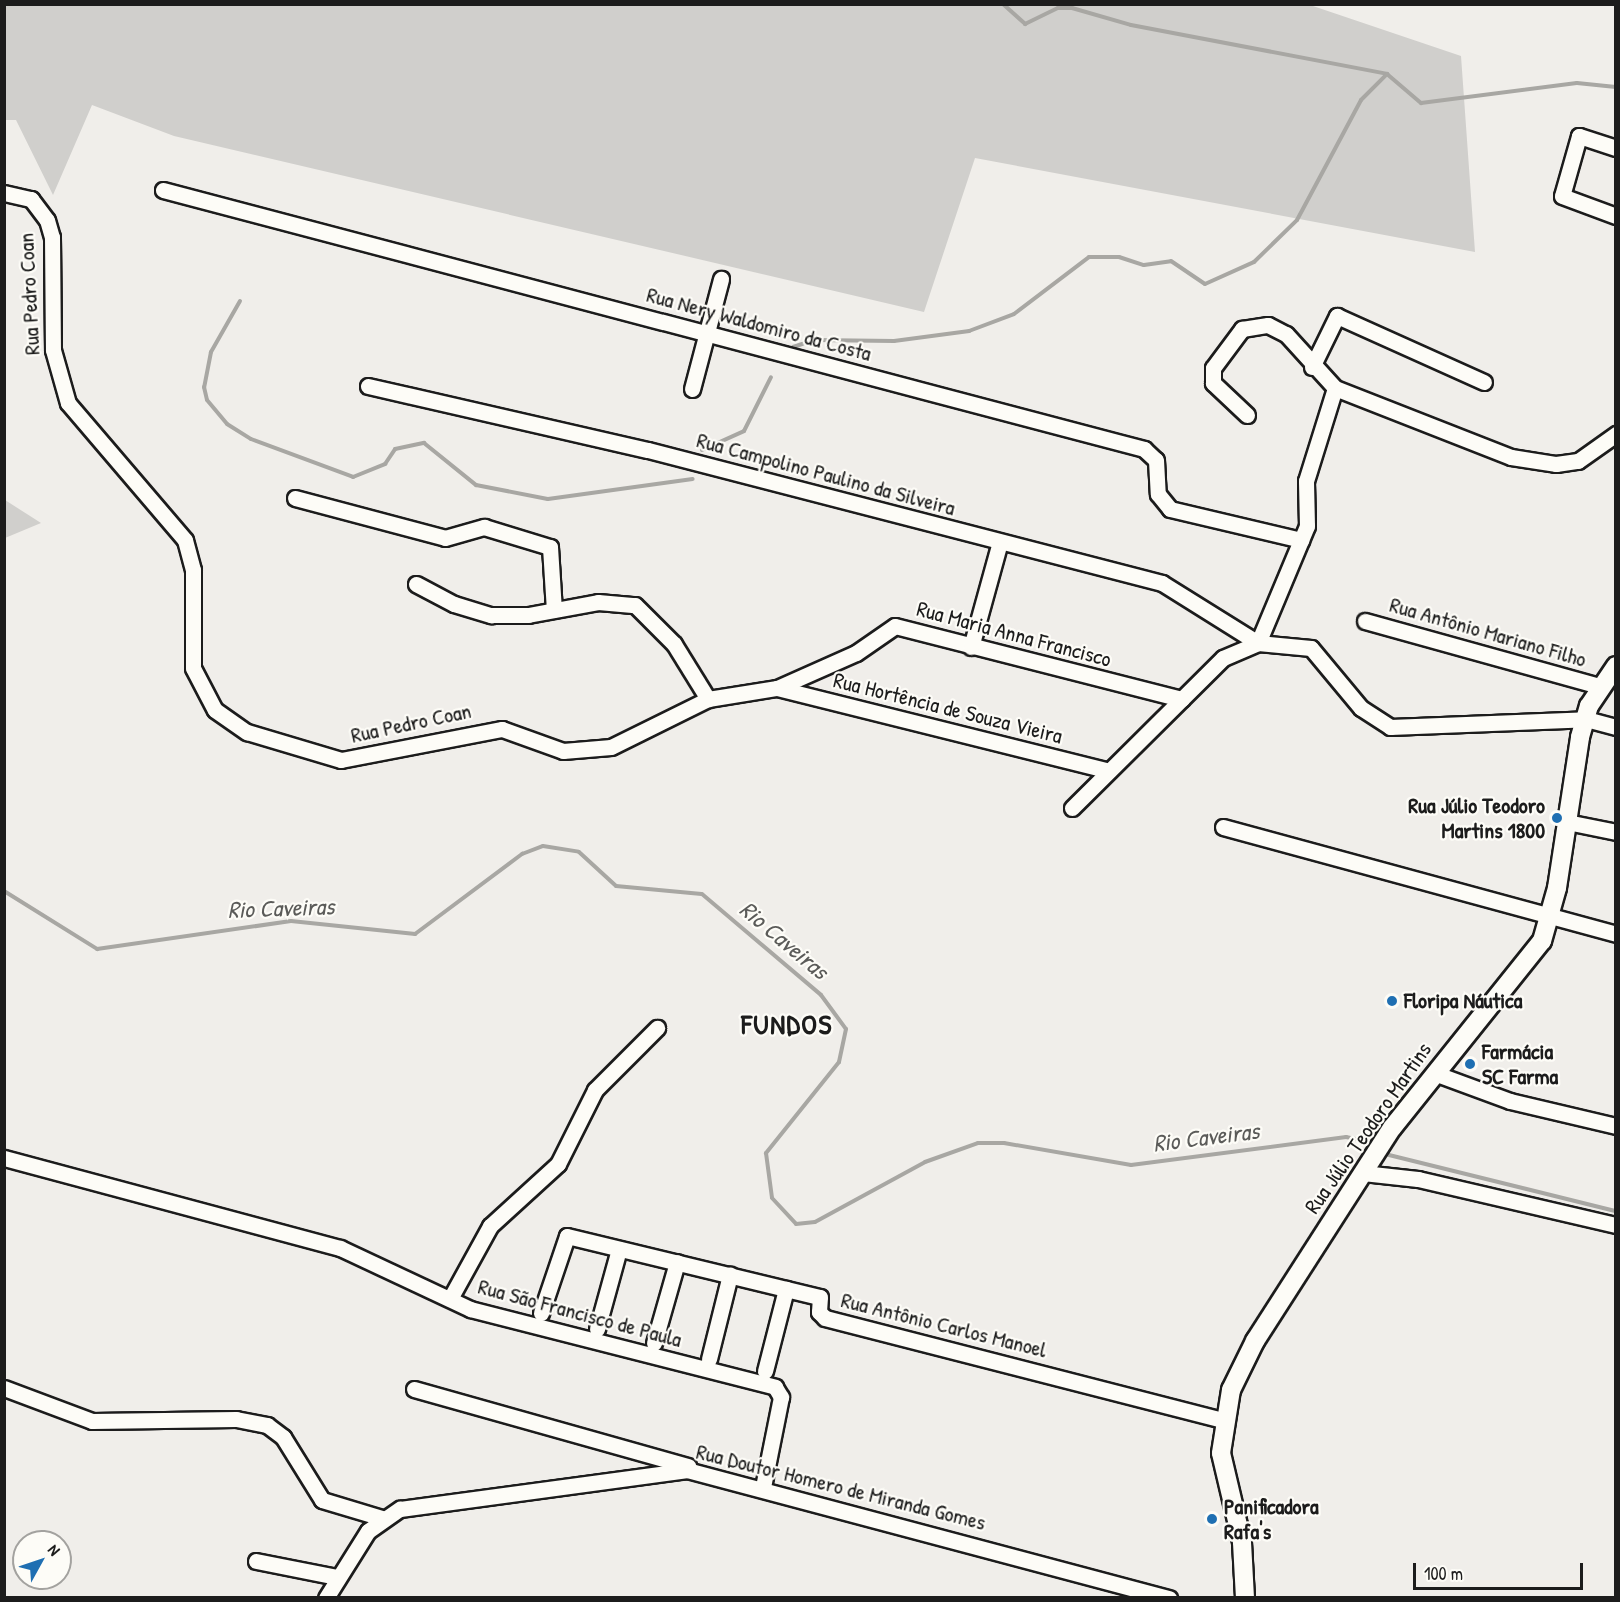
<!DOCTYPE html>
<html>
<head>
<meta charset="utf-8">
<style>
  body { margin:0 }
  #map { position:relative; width:1620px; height:1602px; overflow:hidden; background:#f0eeea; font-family:"Patrick Hand",sans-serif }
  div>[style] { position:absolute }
  .green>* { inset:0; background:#d0cfcc }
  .stream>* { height:4px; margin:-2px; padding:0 2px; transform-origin:2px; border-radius:2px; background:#a8a7a3 }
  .roads { filter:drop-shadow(2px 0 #1c1c1c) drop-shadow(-2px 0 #1c1c1c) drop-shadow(0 2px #1c1c1c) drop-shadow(0 -2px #1c1c1c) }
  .minor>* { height:15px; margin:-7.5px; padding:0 7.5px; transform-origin:7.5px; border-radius:7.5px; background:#fdfcf7 }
  .major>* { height:18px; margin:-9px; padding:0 9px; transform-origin:9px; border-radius:9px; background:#fdfcf7 }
  .dots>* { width:16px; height:16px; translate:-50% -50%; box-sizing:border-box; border:3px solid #fdfcf7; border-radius:50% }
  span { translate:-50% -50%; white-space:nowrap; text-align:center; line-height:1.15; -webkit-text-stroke:4.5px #fdfcf7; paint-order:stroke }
  .street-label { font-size:22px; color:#1c1c1c }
  .poi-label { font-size:22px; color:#1c1c1c; font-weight:700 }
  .right { translate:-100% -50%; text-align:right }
  .left { translate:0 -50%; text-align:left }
  .water-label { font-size:24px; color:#5b5b59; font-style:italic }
  .district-label { font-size:28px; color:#1c1c1c; font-weight:700; letter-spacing:1.5px }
  .frame { position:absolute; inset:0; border:6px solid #1c1c1c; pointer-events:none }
  .north { position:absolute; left:12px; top:1530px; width:60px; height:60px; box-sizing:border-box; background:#fdfcf7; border:2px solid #a3a29f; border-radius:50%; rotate:50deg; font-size:16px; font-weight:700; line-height:24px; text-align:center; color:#1c1c1c }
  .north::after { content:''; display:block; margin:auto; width:21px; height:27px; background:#1f6fb2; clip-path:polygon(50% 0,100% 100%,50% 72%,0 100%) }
  .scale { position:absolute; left:1413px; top:1563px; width:170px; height:27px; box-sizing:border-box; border:3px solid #1c1c1c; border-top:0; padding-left:8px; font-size:18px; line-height:21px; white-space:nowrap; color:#1c1c1c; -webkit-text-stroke:4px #fdfcf7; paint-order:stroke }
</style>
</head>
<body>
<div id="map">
  <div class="green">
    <i style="clip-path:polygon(4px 5px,1310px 5px,1461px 56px,1475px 252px,975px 158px,924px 312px,174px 136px,92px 105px,53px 195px,16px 120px,5px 120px)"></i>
    <i style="clip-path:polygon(4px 500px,5px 500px,41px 523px,5px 538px)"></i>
  </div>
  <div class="stream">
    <i style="left:894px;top:4px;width:19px"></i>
    <i style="left:1003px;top:4px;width:30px;rotate:42deg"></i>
    <i style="left:1025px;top:24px;width:37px;rotate:-26deg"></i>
    <i style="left:1058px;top:8px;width:14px"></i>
    <i style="left:1072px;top:8px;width:61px;rotate:16.1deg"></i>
    <i style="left:1131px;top:25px;width:261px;rotate:10.8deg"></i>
    <i style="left:1387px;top:74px;width:45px;rotate:40.5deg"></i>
    <i style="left:1421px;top:103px;width:157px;rotate:-7.3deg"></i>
    <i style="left:1577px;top:83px;width:39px;rotate:6deg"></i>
    <i style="left:240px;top:301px;width:59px;rotate:119.6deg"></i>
    <i style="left:211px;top:352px;width:36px;rotate:101deg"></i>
    <i style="left:204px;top:387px;width:13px;rotate:77deg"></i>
    <i style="left:207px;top:400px;width:31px;rotate:50deg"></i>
    <i style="left:227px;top:424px;width:28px;rotate:32deg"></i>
    <i style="left:251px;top:439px;width:109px;rotate:20.4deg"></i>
    <i style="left:353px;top:477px;width:35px;rotate:-22deg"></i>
    <i style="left:385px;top:464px;width:18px;rotate:-56deg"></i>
    <i style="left:395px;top:449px;width:30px;rotate:-12deg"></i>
    <i style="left:424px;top:443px;width:67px;rotate:38.9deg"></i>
    <i style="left:476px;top:485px;width:73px;rotate:11deg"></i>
    <i style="left:548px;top:499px;width:146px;rotate:-7.9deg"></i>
    <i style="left:793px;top:347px;width:22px;rotate:-18deg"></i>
    <i style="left:814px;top:340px;width:80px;rotate:0.7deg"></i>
    <i style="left:894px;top:341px;width:76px;rotate:-7.6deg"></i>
    <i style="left:969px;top:331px;width:48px;rotate:-20.7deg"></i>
    <i style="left:1014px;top:314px;width:94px;rotate:-37.2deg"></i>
    <i style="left:1089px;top:257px;width:30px"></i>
    <i style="left:1119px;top:257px;width:26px;rotate:18deg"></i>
    <i style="left:1144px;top:265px;width:27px;rotate:-8deg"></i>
    <i style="left:1171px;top:261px;width:41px;rotate:34.1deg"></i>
    <i style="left:1205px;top:284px;width:54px;rotate:-24.2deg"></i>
    <i style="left:1254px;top:262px;width:60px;rotate:-44.3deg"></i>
    <i style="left:1297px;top:220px;width:136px;rotate:-61.9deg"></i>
    <i style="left:1361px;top:100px;width:37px;rotate:-45deg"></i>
    <i style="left:702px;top:450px;width:46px;rotate:-24.3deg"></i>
    <i style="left:744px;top:431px;width:60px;rotate:-63.4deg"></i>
    <i style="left:4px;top:891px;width:110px;rotate:31.9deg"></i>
    <i style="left:97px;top:949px;width:196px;rotate:-8.2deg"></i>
    <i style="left:291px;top:921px;width:125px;rotate:6deg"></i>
    <i style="left:415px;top:934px;width:134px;rotate:-36.8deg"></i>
    <i style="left:522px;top:854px;width:22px;rotate:-21deg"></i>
    <i style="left:543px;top:846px;width:36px;rotate:9deg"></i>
    <i style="left:579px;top:852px;width:50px;rotate:42.6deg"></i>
    <i style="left:616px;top:886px;width:86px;rotate:5.3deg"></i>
    <i style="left:702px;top:894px;width:156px;rotate:40.3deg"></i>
    <i style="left:821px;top:995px;width:42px;rotate:53.7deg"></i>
    <i style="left:846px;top:1029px;width:34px;rotate:102deg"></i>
    <i style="left:839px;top:1062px;width:117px;rotate:128.7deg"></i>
    <i style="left:766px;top:1153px;width:45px;rotate:82.4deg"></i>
    <i style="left:772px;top:1198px;width:35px;rotate:47deg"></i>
    <i style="left:796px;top:1224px;width:19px;rotate:-6deg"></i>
    <i style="left:815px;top:1222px;width:125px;rotate:-28.6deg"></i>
    <i style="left:925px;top:1162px;width:56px;rotate:-19.7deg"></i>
    <i style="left:978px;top:1143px;width:26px"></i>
    <i style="left:1004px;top:1143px;width:129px;rotate:9.8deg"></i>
    <i style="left:1131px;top:1165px;width:217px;rotate:-7.4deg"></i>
    <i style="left:1346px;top:1137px;width:14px;rotate:12deg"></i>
    <i style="left:1389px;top:1155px;width:234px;rotate:13.9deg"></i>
  </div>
  <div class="roads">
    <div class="minor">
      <i style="left:1616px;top:148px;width:39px;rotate:-162deg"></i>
      <i style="left:1579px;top:136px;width:62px;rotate:105.8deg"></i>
      <i style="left:1562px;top:196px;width:58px;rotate:20.3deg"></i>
      <i style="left:163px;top:190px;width:1015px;rotate:14.79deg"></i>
      <i style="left:1144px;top:449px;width:16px;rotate:43deg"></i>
      <i style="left:1156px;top:460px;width:34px;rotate:87deg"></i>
      <i style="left:1158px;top:494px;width:19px;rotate:51deg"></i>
      <i style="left:1170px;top:509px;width:135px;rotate:13.3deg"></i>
      <i style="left:4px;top:193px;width:28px;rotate:13deg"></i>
      <i style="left:31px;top:199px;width:26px;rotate:53deg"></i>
      <i style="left:47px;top:220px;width:18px;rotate:74deg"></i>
      <i style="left:52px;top:237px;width:113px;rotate:89.5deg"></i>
      <i style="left:53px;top:350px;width:55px;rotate:74.2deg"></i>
      <i style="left:68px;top:403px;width:180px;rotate:49.5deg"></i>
      <i style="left:185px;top:540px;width:31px;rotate:75deg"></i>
      <i style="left:193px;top:570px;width:98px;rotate:90deg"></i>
      <i style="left:193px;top:668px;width:47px;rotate:62.4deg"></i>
      <i style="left:215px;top:710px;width:39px;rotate:35deg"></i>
      <i style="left:247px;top:732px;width:98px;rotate:16.6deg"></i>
      <i style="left:341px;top:760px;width:164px;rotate:-10.9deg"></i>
      <i style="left:502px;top:729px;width:65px;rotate:19.8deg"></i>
      <i style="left:563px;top:751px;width:48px;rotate:-4.8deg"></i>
      <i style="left:611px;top:747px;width:108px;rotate:-26.3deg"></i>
      <i style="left:708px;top:699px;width:70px;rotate:-9.1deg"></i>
      <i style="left:777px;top:688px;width:86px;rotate:-23.9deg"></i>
      <i style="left:856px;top:653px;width:47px;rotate:-34.7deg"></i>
      <i style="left:895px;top:626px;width:296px;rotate:14.3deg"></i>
      <i style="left:1312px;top:367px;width:57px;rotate:-63.9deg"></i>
      <i style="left:1337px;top:316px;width:161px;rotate:24.2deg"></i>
      <i style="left:368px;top:386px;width:287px;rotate:12.9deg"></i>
      <i style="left:648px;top:450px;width:531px;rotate:14.51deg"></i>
      <i style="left:1162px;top:583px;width:113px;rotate:32deg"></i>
      <i style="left:1258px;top:643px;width:127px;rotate:-67.3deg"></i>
      <i style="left:1307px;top:526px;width:45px;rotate:-91.3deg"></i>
      <i style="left:1306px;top:481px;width:97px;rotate:-72.7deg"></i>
      <i style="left:692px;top:389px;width:114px;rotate:-75.2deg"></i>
      <i style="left:1247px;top:415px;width:47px;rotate:-136.7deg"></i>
      <i style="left:1213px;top:383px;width:15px;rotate:-90deg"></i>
      <i style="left:1213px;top:368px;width:49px;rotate:-53.4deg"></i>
      <i style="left:1242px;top:329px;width:26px;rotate:-9deg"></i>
      <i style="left:1268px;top:325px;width:20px;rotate:27deg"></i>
      <i style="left:1286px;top:334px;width:73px;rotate:47.8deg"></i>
      <i style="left:1335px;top:388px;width:189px;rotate:21.4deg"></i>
      <i style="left:1511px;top:457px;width:46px;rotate:8.8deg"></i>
      <i style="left:1556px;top:464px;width:22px;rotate:-8deg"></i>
      <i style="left:1578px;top:461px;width:47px;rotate:-35.4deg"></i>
      <i style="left:295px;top:498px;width:155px;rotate:14.9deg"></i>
      <i style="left:445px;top:538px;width:41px;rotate:-15.8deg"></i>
      <i style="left:484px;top:527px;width:69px;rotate:16.9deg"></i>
      <i style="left:550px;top:547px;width:63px;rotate:86.4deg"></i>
      <i style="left:416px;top:584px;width:43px;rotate:27.8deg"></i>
      <i style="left:454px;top:604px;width:39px;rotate:17deg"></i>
      <i style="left:491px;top:615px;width:37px"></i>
      <i style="left:528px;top:615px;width:71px;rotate:-10.5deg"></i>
      <i style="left:598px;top:602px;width:37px;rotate:5deg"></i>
      <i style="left:635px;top:605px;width:55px;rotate:45deg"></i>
      <i style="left:674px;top:644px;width:65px;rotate:58.3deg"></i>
      <i style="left:1365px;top:621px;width:243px;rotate:15.5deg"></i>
      <i style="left:971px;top:647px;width:109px;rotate:-74.6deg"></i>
      <i style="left:777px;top:688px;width:342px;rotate:14deg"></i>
      <i style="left:1072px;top:808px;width:213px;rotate:-44.8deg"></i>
      <i style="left:1223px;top:658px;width:38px;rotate:-23deg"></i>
      <i style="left:1258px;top:643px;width:53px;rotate:5.4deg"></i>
      <i style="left:1311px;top:648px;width:78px;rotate:50.2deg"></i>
      <i style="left:1361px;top:708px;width:35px;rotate:33deg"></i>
      <i style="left:1390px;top:727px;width:196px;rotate:-2.3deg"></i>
      <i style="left:1586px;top:719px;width:31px;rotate:15deg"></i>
      <i style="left:1567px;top:822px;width:50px;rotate:11.5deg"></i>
      <i style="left:1223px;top:827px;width:407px;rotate:15.2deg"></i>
      <i style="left:1434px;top:1073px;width:81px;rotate:20.2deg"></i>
      <i style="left:1510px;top:1101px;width:109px;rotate:13.3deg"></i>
      <i style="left:4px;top:1158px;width:348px;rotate:15deg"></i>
      <i style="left:340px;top:1248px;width:144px;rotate:25.1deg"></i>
      <i style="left:470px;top:1309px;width:315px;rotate:14.3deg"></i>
      <i style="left:775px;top:1387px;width:12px;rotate:59deg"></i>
      <i style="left:781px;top:1397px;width:92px;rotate:101.3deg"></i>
      <i style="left:1363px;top:1173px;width:55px;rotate:6.2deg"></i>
      <i style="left:1418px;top:1179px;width:203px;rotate:13.1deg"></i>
      <i style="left:451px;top:1297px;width:81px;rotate:-61.2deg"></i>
      <i style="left:490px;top:1226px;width:92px;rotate:-42.4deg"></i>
      <i style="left:558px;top:1164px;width:83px;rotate:-63.4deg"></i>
      <i style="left:595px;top:1090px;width:88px;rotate:-45deg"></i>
      <i style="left:541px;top:1313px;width:81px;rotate:-71.3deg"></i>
      <i style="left:567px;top:1236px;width:260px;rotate:13.6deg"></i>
      <i style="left:820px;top:1297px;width:15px;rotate:94deg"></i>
      <i style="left:819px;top:1312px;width:8px;rotate:45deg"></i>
      <i style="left:825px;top:1318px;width:411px;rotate:14.4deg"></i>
      <i style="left:597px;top:1329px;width:83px;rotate:-74.6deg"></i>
      <i style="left:654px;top:1343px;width:84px;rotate:-74.1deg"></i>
      <i style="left:709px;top:1359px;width:87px;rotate:-76deg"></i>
      <i style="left:765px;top:1371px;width:85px;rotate:-75.6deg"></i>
      <i style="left:4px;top:1388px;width:94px;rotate:20.6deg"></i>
      <i style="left:92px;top:1421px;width:144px;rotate:-0.8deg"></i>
      <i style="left:236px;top:1419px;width:32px;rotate:11deg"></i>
      <i style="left:267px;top:1425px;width:20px;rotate:37deg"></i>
      <i style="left:283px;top:1437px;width:74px;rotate:58.2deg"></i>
      <i style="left:322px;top:1500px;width:63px;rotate:16.7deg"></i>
      <i style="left:414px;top:1389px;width:285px;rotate:15.7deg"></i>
      <i style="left:256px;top:1561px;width:83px;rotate:11.2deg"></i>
      <i style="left:326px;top:1598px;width:79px;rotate:-57.9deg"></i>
      <i style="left:368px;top:1531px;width:39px;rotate:-35deg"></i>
      <i style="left:400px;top:1509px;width:290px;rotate:-7.7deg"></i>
      <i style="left:687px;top:1470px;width:499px;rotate:14.9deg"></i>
    </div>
    <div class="major">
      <i style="left:1245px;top:1598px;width:56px;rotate:-93.1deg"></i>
      <i style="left:1242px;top:1542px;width:91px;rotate:-103.3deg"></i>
      <i style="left:1221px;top:1453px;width:64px;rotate:-81deg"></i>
      <i style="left:1231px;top:1390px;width:55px;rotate:-63.9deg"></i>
      <i style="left:1255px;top:1341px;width:253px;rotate:-57.3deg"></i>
      <i style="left:1392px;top:1128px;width:240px;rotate:-51.3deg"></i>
      <i style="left:1542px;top:941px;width:55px;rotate:-74.2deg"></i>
      <i style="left:1557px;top:888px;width:153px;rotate:-81.3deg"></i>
      <i style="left:1580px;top:737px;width:32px;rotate:-74deg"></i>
      <i style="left:1589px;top:706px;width:48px;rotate:-56deg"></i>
    </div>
  </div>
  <div class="dots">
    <i style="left:1557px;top:818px;background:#1f6fb2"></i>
    <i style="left:1392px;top:1001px;background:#1f6fb2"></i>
    <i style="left:1470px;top:1064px;background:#1f6fb2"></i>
    <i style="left:1212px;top:1519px;background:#1f6fb2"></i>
  </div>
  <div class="street-label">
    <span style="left:29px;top:294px;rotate:-93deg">Rua Pedro Coan</span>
    <span style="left:759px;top:324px;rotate:15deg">Rua Nery Waldomiro da Costa</span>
    <span style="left:826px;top:474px;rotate:15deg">Rua Campolino Paulino da Silveira</span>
    <span style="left:1488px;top:632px;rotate:16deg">Rua Antônio Mariano Filho</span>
    <span style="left:1014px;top:634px;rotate:15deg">Rua Maria Anna Francisco</span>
    <span style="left:948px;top:708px;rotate:14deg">Rua Hortência de Souza Vieira</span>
    <span style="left:411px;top:723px;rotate:-12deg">Rua Pedro Coan</span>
    <span style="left:1368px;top:1128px;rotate:-55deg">Rua Júlio Teodoro Martins</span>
    <span style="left:580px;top:1313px;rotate:15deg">Rua São Francisco de Paula</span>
    <span style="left:944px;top:1325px;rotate:14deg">Rua Antônio Carlos Manoel</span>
    <span style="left:841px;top:1487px;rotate:14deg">Rua Doutor Homero de Miranda Gomes</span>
  </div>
  <div class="poi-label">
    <span class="right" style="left:1545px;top:818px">Rua Júlio Teodoro<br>Martins 1800</span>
    <span class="left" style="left:1404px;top:1001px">Floripa Náutica</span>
    <span class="left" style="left:1482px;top:1064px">Farmácia<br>SC Farma</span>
    <span class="left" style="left:1224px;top:1519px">Panificadora<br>Rafa's</span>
  </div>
  <div class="water-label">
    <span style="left:281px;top:908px;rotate:-2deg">Rio Caveiras</span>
    <span style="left:784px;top:940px;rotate:40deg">Rio Caveiras</span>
    <span style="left:1206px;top:1137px;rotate:-7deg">Rio Caveiras</span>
  </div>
  <div class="district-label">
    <span style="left:787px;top:1024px">FUNDOS</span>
  </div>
  <div class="frame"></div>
  <div class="north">N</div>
  <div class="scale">100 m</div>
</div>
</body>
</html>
